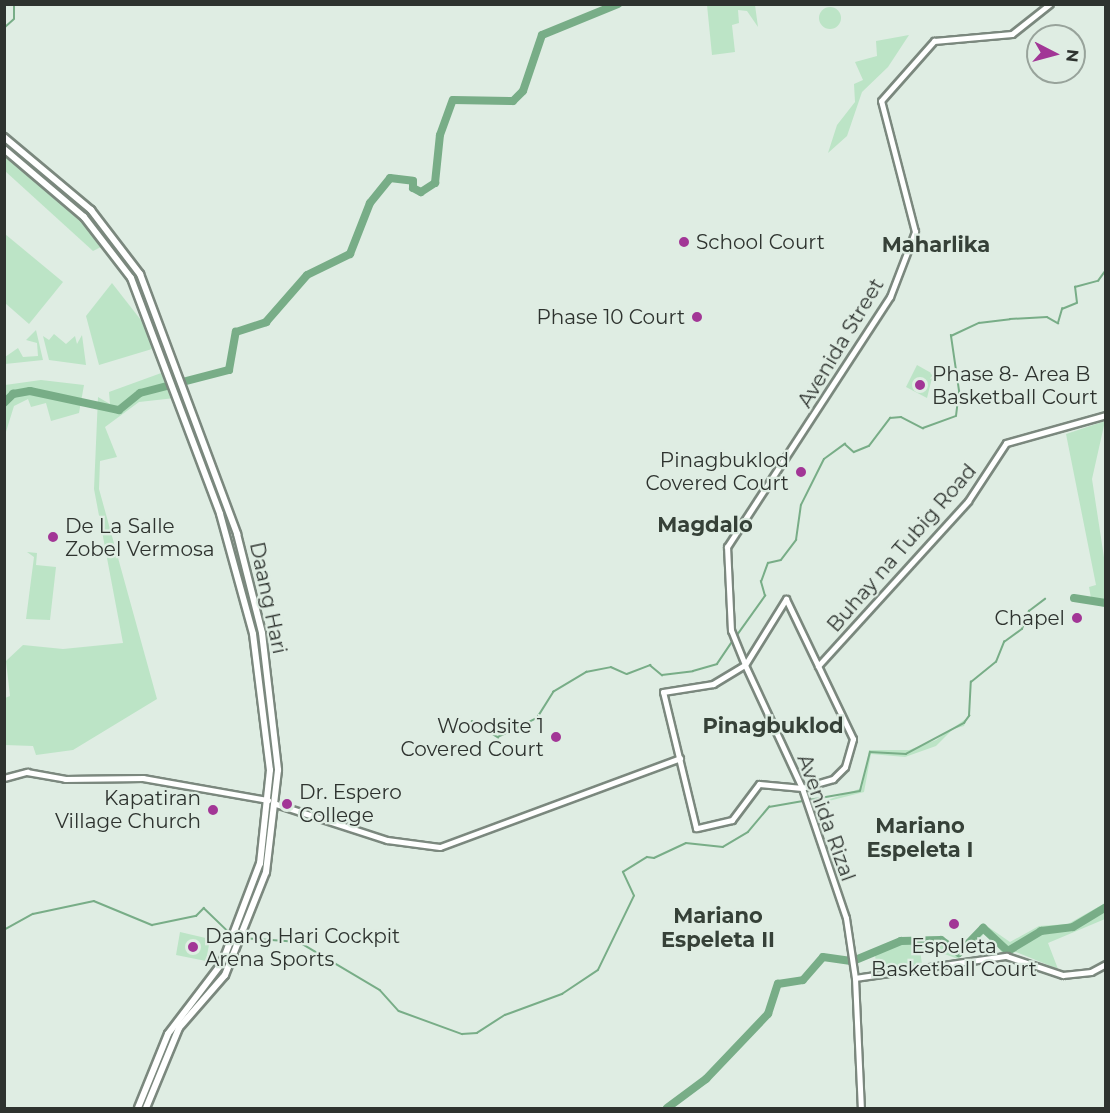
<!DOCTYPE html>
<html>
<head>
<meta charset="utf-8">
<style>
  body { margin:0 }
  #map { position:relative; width:1110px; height:1113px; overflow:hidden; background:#dfede3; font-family:Montserrat,sans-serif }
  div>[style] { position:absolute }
  .green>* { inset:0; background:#bce4c6 }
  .round { border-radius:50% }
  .stream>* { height:1.5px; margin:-0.75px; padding:0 0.75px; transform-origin:0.75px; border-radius:0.75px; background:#78ad87 }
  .river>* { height:8px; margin:-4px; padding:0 4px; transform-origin:4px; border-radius:4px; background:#78ad87 }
  .roads { filter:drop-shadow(2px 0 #7b887e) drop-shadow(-2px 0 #7b887e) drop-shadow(0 2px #7b887e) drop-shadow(0 -2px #7b887e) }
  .tertiary>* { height:4.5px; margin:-2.25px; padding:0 2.25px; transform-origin:2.25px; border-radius:2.25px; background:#fff }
  .secondary>* { height:5px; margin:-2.5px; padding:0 2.5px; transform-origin:2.5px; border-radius:2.5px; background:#fff }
  .primary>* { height:6px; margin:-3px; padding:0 3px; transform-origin:3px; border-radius:3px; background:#fff }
  .dots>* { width:16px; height:16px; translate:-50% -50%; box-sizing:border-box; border:3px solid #dfede3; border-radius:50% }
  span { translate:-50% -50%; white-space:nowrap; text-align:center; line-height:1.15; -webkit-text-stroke:4.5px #dfede3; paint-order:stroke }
  .poi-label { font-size:20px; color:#2e332f }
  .left { translate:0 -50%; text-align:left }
  .right { translate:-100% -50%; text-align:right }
  .street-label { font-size:20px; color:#2e332f }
  .neighbourhood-label { font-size:21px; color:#364138; font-weight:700 }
  .frame { position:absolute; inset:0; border:6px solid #2e332f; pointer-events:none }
  .north { position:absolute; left:1026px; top:24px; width:60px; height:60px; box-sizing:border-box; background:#dfede3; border:2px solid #98a39b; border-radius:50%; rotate:96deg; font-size:16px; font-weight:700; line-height:24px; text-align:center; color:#2e332f }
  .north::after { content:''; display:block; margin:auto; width:21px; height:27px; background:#a23696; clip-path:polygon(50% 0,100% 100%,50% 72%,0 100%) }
</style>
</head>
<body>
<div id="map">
  <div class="green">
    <i style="clip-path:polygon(707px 5px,755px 5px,758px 27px,747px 11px,738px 10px,739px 23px,732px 25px,735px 52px,712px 55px)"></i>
    <i class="round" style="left:819px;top:7px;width:22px;height:22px"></i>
    <i style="clip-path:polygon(909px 35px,888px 67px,862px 92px,847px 136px,828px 153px,837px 125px,855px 102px,854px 84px,863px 80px,855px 62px,877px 56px,876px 41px)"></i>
    <i style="clip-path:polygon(4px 156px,83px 222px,101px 247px,93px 251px,5px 171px)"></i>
    <i style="clip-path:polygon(5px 234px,63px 282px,29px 324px,5px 303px)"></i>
    <i style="clip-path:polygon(112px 283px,144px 324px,152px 349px,99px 365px,86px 316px)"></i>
    <i style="clip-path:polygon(36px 330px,43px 360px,5px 364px,5px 357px,18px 348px,23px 357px,38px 356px,37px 343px,26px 340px)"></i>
    <i style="clip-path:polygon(54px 334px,66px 344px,75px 336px,77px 344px,82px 335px,86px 365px,49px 360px,43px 336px,49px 340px)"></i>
    <i style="clip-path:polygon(917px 365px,933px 374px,927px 398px,906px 387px)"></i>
    <i style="clip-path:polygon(164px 372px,175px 398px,139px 402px,105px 427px,117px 457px,100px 461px,99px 489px,157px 699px,73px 750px,36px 755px,33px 746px,5px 745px,5px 698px,10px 696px,6px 661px,23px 645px,63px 649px,123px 643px,94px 489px,98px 397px,110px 404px,109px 392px)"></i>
    <i style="clip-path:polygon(41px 380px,84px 385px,79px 413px,51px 421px,46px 403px,31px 407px,28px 399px,14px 406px,5px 435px,5px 385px)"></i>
    <i style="clip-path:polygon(1105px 421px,1092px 479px,1105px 564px,1105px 607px,1092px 604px,1089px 587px,1096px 585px,1066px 434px)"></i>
    <i style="clip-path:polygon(27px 552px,37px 553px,36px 565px,56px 567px,50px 620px,26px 619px,34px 557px)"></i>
    <i style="clip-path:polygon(967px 718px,964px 726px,953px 729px,936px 746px,905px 757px,871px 754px,864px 792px,813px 805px,862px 788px,869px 750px,909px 750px,936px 740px)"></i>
    <i style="clip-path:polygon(1105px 903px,1105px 919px,1048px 943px,1058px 969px,1016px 952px,1003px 954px,986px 932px,958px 959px,931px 949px,920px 950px,922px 964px,877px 972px,875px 955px,856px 963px,899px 938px,942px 936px,960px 949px,984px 924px,1010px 942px,1039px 926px,1068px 924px)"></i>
    <i style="clip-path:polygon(180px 932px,210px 939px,206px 961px,176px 955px)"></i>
  </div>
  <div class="stream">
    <i style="left:4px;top:28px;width:13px;rotate:-42deg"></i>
    <i style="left:14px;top:19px;width:15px;rotate:-90deg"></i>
    <i style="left:1106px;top:254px;width:6px;rotate:90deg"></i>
    <i style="left:735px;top:638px;width:52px;rotate:-54.5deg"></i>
    <i style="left:765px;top:596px;width:15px;rotate:-106deg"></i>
    <i style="left:761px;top:582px;width:20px;rotate:-70deg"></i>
    <i style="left:768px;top:563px;width:13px;rotate:-13deg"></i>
    <i style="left:781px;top:560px;width:25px;rotate:-53deg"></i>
    <i style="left:796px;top:540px;width:35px;rotate:-82deg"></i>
    <i style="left:801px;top:505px;width:51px;rotate:-63.4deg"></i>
    <i style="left:824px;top:459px;width:26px;rotate:-36deg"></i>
    <i style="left:845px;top:444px;width:12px;rotate:42deg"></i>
    <i style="left:854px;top:452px;width:16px;rotate:-22deg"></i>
    <i style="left:869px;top:446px;width:35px;rotate:-53deg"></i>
    <i style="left:890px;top:418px;width:11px;rotate:-5deg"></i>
    <i style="left:901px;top:417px;width:25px;rotate:27deg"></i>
    <i style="left:923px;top:428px;width:35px;rotate:-20deg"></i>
    <i style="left:956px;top:416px;width:25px;rotate:-83deg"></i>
    <i style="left:959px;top:391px;width:56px;rotate:-98.3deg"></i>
    <i style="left:951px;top:336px;width:31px;rotate:-25deg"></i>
    <i style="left:979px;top:323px;width:31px;rotate:-7deg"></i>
    <i style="left:1010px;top:319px;width:37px;rotate:-3deg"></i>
    <i style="left:1047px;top:317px;width:13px;rotate:29deg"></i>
    <i style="left:1058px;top:323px;width:15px;rotate:-74deg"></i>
    <i style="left:1062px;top:309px;width:16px;rotate:-22deg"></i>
    <i style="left:1077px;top:303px;width:16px;rotate:-97deg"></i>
    <i style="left:1075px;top:287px;width:24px;rotate:-15deg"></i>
    <i style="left:1098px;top:281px;width:14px;rotate:-54deg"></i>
    <i style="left:472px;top:721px;width:31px;rotate:32deg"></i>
    <i style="left:498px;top:737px;width:43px;rotate:-26deg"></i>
    <i style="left:537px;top:718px;width:31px;rotate:-58deg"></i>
    <i style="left:553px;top:692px;width:39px;rotate:-31deg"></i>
    <i style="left:586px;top:672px;width:25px;rotate:-11deg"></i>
    <i style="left:611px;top:667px;width:17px;rotate:24deg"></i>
    <i style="left:627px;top:674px;width:25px;rotate:-21deg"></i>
    <i style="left:650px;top:665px;width:16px;rotate:40deg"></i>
    <i style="left:662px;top:675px;width:31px;rotate:-7deg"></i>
    <i style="left:693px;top:671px;width:25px;rotate:-16deg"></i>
    <i style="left:717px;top:664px;width:27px;rotate:-56deg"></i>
    <i style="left:4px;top:930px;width:33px;rotate:-29deg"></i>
    <i style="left:33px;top:914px;width:62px;rotate:-12deg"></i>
    <i style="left:94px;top:901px;width:63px;rotate:22.5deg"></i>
    <i style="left:152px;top:925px;width:45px;rotate:-11.6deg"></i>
    <i style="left:196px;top:916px;width:11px;rotate:-45deg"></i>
    <i style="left:204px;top:908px;width:39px;rotate:44deg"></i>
    <i style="left:242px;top:938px;width:57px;rotate:4deg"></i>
    <i style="left:299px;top:942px;width:94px;rotate:30.7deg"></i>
    <i style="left:380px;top:990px;width:28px;rotate:48deg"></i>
    <i style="left:399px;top:1011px;width:67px;rotate:20.1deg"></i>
    <i style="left:462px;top:1034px;width:15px;rotate:-4deg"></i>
    <i style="left:477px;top:1033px;width:33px;rotate:-33deg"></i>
    <i style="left:505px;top:1015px;width:61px;rotate:-20.2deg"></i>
    <i style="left:562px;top:994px;width:43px;rotate:-33.7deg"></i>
    <i style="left:598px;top:970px;width:82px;rotate:-64.1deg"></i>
    <i style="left:634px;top:896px;width:26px;rotate:-115deg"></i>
    <i style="left:623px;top:872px;width:28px;rotate:-32deg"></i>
    <i style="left:647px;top:857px;width:7px;rotate:8deg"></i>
    <i style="left:654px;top:858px;width:35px;rotate:-25deg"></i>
    <i style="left:686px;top:843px;width:37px;rotate:6deg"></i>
    <i style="left:723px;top:847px;width:29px;rotate:-31deg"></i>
    <i style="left:748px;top:832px;width:33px;rotate:-50deg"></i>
    <i style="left:769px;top:807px;width:92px;rotate:-10deg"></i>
    <i style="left:860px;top:791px;width:40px;rotate:-75.6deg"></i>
    <i style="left:870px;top:752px;width:36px;rotate:3deg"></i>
    <i style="left:906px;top:754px;width:66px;rotate:-28.1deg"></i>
    <i style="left:964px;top:723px;width:9px;rotate:-54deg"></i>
    <i style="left:969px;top:716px;width:34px;rotate:-87deg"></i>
    <i style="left:971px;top:682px;width:32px;rotate:-39deg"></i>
    <i style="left:996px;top:662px;width:22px;rotate:-68deg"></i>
    <i style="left:1004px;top:642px;width:22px;rotate:-36deg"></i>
    <i style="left:1022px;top:629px;width:19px;rotate:-69deg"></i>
    <i style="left:1029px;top:611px;width:20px;rotate:-37deg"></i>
  </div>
  <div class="river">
    <i style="left:4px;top:403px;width:13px;rotate:-45deg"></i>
    <i style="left:13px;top:394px;width:17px;rotate:-10deg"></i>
    <i style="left:30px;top:391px;width:91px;rotate:12.1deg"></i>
    <i style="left:119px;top:410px;width:27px;rotate:-39deg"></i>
    <i style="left:140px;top:393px;width:92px;rotate:-14.5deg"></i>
    <i style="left:229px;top:370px;width:39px;rotate:-80deg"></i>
    <i style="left:236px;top:332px;width:32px;rotate:-18deg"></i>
    <i style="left:266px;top:322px;width:62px;rotate:-48.9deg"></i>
    <i style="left:307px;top:275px;width:48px;rotate:-26deg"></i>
    <i style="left:350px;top:254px;width:55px;rotate:-68.6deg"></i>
    <i style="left:370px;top:203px;width:32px;rotate:-51deg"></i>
    <i style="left:390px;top:178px;width:23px;rotate:7deg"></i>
    <i style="left:413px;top:181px;width:7px;rotate:90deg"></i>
    <i style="left:413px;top:188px;width:9px;rotate:27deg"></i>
    <i style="left:421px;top:192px;width:17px;rotate:-33deg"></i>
    <i style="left:435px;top:183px;width:48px;rotate:-84.1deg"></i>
    <i style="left:440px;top:135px;width:37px;rotate:-70deg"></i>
    <i style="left:453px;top:100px;width:60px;rotate:1deg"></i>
    <i style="left:513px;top:101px;width:14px;rotate:-45deg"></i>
    <i style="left:523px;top:91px;width:59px;rotate:-71.3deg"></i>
    <i style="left:542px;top:35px;width:82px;rotate:-22.2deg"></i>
    <i style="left:1074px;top:598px;width:32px;rotate:9deg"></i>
    <i style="left:667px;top:1108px;width:49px;rotate:-36.6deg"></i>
    <i style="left:706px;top:1079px;width:90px;rotate:-46.4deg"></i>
    <i style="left:768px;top:1014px;width:32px;rotate:-72deg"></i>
    <i style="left:778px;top:984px;width:25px;rotate:-9deg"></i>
    <i style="left:803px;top:980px;width:30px;rotate:-49deg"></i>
    <i style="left:823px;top:957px;width:30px;rotate:8deg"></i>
    <i style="left:853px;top:961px;width:52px;rotate:-22.6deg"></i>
    <i style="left:901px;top:941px;width:40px;rotate:-1.4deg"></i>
    <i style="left:941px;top:940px;width:22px;rotate:36deg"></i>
    <i style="left:959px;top:953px;width:35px;rotate:-46deg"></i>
    <i style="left:983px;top:928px;width:34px;rotate:43deg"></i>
    <i style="left:1008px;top:951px;width:39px;rotate:-31deg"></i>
    <i style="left:1041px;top:931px;width:32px;rotate:-7deg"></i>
    <i style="left:1073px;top:927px;width:39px;rotate:-31deg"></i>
  </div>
  <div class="roads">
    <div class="tertiary">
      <i style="left:745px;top:665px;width:37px;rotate:-112deg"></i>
      <i style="left:731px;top:631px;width:84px;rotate:-92.7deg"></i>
      <i style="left:727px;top:547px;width:298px;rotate:-56.9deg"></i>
      <i style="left:890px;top:297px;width:70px;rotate:-69deg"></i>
      <i style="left:915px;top:232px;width:135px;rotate:-104.5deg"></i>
      <i style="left:881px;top:101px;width:80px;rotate:-48.5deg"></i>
      <i style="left:934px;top:41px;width:78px;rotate:-5.1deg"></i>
      <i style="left:1012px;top:34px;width:48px;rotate:-38.3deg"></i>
      <i style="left:4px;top:778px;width:24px;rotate:-15deg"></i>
      <i style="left:27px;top:772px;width:39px;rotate:10deg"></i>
      <i style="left:65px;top:779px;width:78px;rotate:-0.7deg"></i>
      <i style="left:143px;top:778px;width:127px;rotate:10deg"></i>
      <i style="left:855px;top:978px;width:153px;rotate:-8.3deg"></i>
      <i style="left:1006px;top:956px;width:60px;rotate:18.4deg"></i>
      <i style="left:1063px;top:975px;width:28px;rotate:-6deg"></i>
      <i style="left:1091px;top:972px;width:17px;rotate:-28deg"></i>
    </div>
    <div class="secondary">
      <i style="left:786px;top:599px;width:155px;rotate:64.4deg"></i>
      <i style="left:853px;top:739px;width:29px;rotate:106deg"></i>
      <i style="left:845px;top:767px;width:17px;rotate:135deg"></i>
      <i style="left:833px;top:779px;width:32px;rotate:164deg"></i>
      <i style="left:802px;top:788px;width:43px;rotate:-174.7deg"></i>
      <i style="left:759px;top:784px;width:45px;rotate:126.9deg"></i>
      <i style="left:732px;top:820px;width:37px;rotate:167deg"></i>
      <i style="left:696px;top:828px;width:140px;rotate:-103.6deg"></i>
      <i style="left:663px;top:692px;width:51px;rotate:-9.1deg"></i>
      <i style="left:713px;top:684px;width:37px;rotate:-31deg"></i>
      <i style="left:745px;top:665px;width:78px;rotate:-58.2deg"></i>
      <i style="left:745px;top:665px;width:136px;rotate:65.1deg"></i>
      <i style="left:802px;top:788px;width:137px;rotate:71.3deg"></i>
      <i style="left:846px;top:918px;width:61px;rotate:81.5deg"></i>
      <i style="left:855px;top:978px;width:130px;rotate:87.4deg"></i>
      <i style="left:818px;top:666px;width:223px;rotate:-47.7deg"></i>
      <i style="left:968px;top:501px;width:69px;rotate:-56.8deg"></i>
      <i style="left:1006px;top:443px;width:104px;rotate:-15.6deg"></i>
      <i style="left:276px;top:804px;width:117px;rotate:18deg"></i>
      <i style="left:387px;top:840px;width:53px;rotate:7.5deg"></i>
      <i style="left:440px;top:847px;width:256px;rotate:-20.3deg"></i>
    </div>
    <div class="primary">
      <i style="left:4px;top:137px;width:114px;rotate:40deg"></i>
      <i style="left:91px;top:210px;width:81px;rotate:52.6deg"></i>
      <i style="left:140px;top:274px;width:278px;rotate:69.5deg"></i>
      <i style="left:237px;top:534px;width:102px;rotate:75.8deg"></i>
      <i style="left:262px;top:633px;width:138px;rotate:83.3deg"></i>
      <i style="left:278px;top:770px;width:103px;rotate:96.7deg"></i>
      <i style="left:266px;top:872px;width:111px;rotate:111.7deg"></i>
      <i style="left:225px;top:975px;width:70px;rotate:131deg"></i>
      <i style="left:179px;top:1028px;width:87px;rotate:112.4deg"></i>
      <i style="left:4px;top:149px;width:105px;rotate:40.4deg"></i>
      <i style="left:84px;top:217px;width:77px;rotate:52.4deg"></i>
      <i style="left:131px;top:278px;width:252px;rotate:69.3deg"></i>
      <i style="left:220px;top:514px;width:124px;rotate:74.6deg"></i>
      <i style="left:253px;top:634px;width:137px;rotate:82.9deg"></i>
      <i style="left:270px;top:770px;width:94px;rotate:96.1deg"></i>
      <i style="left:260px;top:863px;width:107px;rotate:110.8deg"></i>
      <i style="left:222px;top:963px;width:89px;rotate:127.3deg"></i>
      <i style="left:168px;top:1034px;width:80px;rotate:112.1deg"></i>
    </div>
  </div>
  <div class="dots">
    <i style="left:684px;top:242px;background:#a23696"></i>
    <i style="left:697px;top:317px;background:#a23696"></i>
    <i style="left:920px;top:385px;background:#a23696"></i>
    <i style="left:801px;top:472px;background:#a23696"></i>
    <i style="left:53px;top:537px;background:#a23696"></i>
    <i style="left:1077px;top:618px;background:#a23696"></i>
    <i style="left:556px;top:737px;background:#a23696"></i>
    <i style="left:287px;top:804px;background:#a23696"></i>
    <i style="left:213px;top:810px;background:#a23696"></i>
    <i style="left:954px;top:924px;background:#a23696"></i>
    <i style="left:193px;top:947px;background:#a23696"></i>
  </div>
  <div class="poi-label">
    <span class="left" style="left:696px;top:242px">School Court</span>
    <span class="right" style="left:685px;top:317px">Phase 10 Court</span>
    <span class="left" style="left:932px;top:386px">Phase 8- Area B<br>Basketball Court</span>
    <span class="right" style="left:789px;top:472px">Pinagbuklod<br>Covered Court</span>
    <span class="left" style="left:65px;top:538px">De La Salle<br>Zobel Vermosa</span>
    <span class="right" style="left:1065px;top:618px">Chapel</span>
    <span class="right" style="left:544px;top:738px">Woodsite 1<br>Covered Court</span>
    <span class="left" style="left:299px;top:804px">Dr. Espero<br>College</span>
    <span class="right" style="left:201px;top:810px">Kapatiran<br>Village Church</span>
    <span class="left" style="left:205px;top:948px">Daang Hari Cockpit<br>Arena Sports</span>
    <span style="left:954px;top:958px">Espeleta<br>Basketball Court</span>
  </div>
  <div class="street-label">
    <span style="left:841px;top:343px;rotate:-59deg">Avenida Street</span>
    <span style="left:902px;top:548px;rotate:-49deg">Buhay na Tubig Road</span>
    <span style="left:268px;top:598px;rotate:78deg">Daang Hari</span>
    <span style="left:826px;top:818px;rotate:70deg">Avenida Rizal</span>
  </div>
  <div class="neighbourhood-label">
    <span style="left:936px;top:245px">Maharlika</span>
    <span style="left:705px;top:525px">Magdalo</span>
    <span style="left:773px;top:726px">Pinagbuklod</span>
    <span style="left:920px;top:838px">Mariano<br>Espeleta I</span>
    <span style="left:718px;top:928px">Mariano<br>Espeleta II</span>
  </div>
  <div class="frame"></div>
  <div class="north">N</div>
</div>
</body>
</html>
